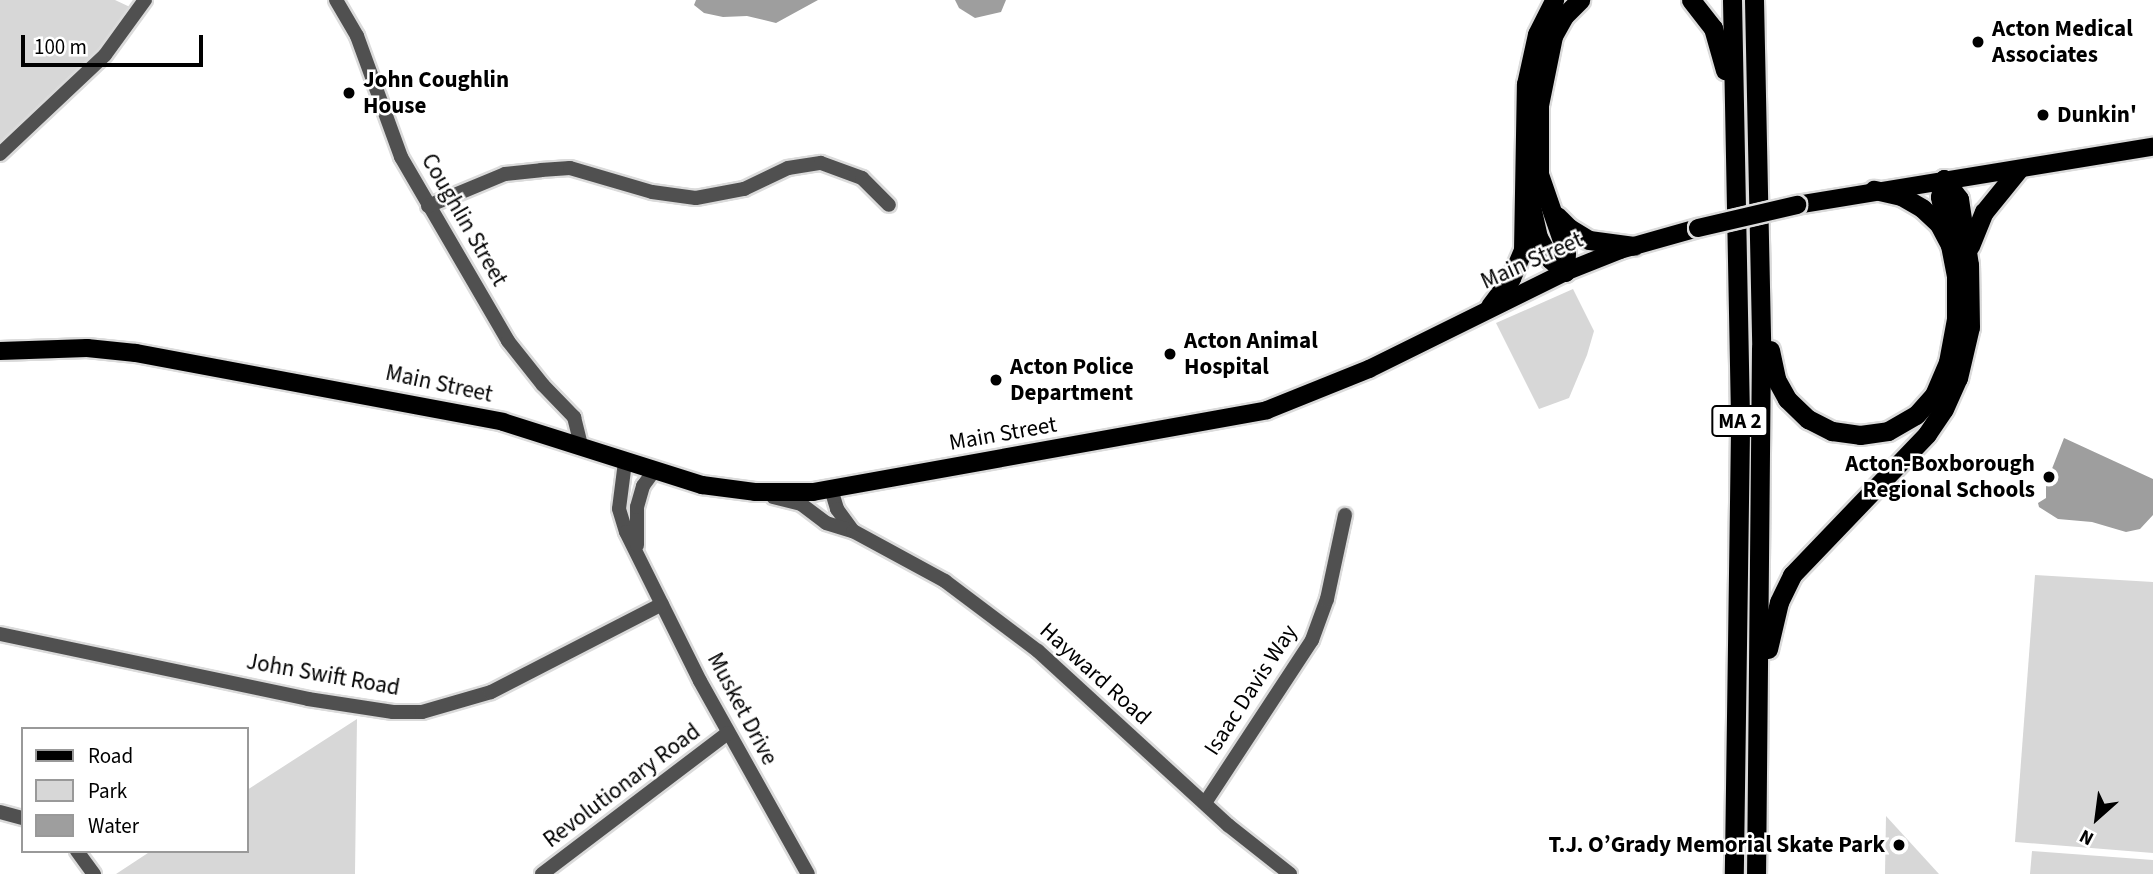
<!DOCTYPE html>
<html>
<head>
<meta charset="utf-8">
<style>
  body { margin:0 }
  #map { position:relative; width:2153px; height:874px; overflow:hidden; background:#fff; font-family:"Source Sans 3",sans-serif }
  div>[style] { position:absolute }
  .green>* { inset:0; background:#d7d7d7 }
  .water>* { inset:0; background:#9e9e9e }
  .roads { filter:drop-shadow(2px 0 #dbdbdb) drop-shadow(-2px 0 #dbdbdb) drop-shadow(0 2px #dbdbdb) drop-shadow(0 -2px #dbdbdb) }
  .minor>* { height:14px; margin:-7px; padding:0 7px; transform-origin:7px; border-radius:7px; background:#505050 }
  .major>* { height:18px; margin:-9px; padding:0 9px; transform-origin:9px; border-radius:9px; background:#000 }
  .highway>* { height:19px; margin:-9.5px; padding:0 9.5px; transform-origin:9.5px; border-radius:9.5px; background:#000 }
  .bridges { filter:drop-shadow(2px 0 #dbdbdb) drop-shadow(-2px 0 #dbdbdb) drop-shadow(0 2px #dbdbdb) drop-shadow(0 -2px #dbdbdb) }
  .major-bridge>* { height:18px; margin:-9px; padding:0 9px; transform-origin:9px; border-radius:9px; background:#000 }
  .dots>* { width:19px; height:19px; translate:-50% -50%; box-sizing:border-box; border:4px solid #fff; border-radius:50% }
  span { translate:-50% -50%; white-space:nowrap; text-align:center; line-height:1.15; -webkit-text-stroke:5px #fff; paint-order:stroke }
  .shield-label span { padding:2px 5px; background:#fff; border:2px solid; border-radius:5px; -webkit-text-stroke-width:0 }
  .shield-label { font-size:21px; color:#000; font-weight:700 }
  .poi-label { font-size:23px; color:#000; font-weight:700 }
  .left { translate:0 -50%; text-align:left }
  .right { translate:-100% -50%; text-align:right }
  .street-label { font-size:23px; color:#000 }
  .legend { position:absolute; left:21px; top:727px; width:228px; height:126px; box-sizing:border-box; background:#fff; border:2px solid #999; margin:0; padding:9px 12px; list-style:none; font-size:21px; color:#000 }
  .legend li { display:flex; align-items:center; gap:14px; height:35px }
  .legend b { width:35px; border:2px solid #999 }
  .north { position:absolute; left:2062px; top:783px; width:70px; height:70px; -webkit-text-stroke:5px #fff; paint-order:stroke; rotate:208deg; font-size:19px; font-weight:700; line-height:28px; text-align:center; color:#000 }
  .north::after { content:''; display:block; margin:auto; width:24px; height:32px; background:#000; clip-path:polygon(50% 0,100% 100%,50% 72%,0 100%) }
  .scale { position:absolute; left:21px; top:35px; width:182px; height:32px; box-sizing:border-box; border:4px solid #000; border-top:0; padding-left:9px; font-size:21px; line-height:24px; white-space:nowrap; color:#000; -webkit-text-stroke:5px #fff; paint-order:stroke }
</style>
</head>
<body>
<div id="map">
  <div class="green">
    <i style="clip-path:polygon(0 0,115px 0,130px 7px,103px 46px,0 143px)"></i>
    <i style="clip-path:polygon(1573px 289px,1594px 331px,1587px 355px,1569px 398px,1539px 409px,1496px 323px)"></i>
    <i style="clip-path:polygon(2035px 575px,2153px 582px,2153px 853px,2015px 842px)"></i>
    <i style="clip-path:polygon(357px 719px,355px 874px,116px 874px,151px 851px,247px 851px,247px 790px)"></i>
    <i style="clip-path:polygon(1886px 816px,1939px 874px,1885px 874px)"></i>
    <i style="clip-path:polygon(2032px 851px,2153px 860px,2153px 874px,2030px 874px)"></i>
  </div>
  <div class="water">
    <i style="clip-path:polygon(696px 0,818px 0,776px 23px,747px 16px,723px 17px,704px 13px,694px 5px)"></i>
    <i style="clip-path:polygon(955px 0,1006px 0,1001px 12px,975px 18px,959px 8px)"></i>
    <i style="clip-path:polygon(2064px 438px,2153px 479px,2153px 515px,2140px 529px,2126px 532px,2092px 522px,2058px 519px,2039px 507px,2038px 503px,2046px 498px,2046px 484px)"></i>
  </div>
  <div class="roads">
    <div class="minor">
      <i style="left:336px;top:0;width:42px;rotate:59.7deg"></i>
      <i style="left:357px;top:36px;width:129px;rotate:70deg"></i>
      <i style="left:401px;top:157px;width:213px;rotate:59.8deg"></i>
      <i style="left:508px;top:341px;width:56px;rotate:51.5deg"></i>
      <i style="left:543px;top:385px;width:45px;rotate:45.9deg"></i>
      <i style="left:574px;top:417px;width:30px;rotate:76deg"></i>
      <i style="left:0;top:154px;width:144px;rotate:-43.3deg"></i>
      <i style="left:105px;top:55px;width:68px;rotate:-54deg"></i>
      <i style="left:428px;top:206px;width:83px;rotate:-22.6deg"></i>
      <i style="left:505px;top:174px;width:36px;rotate:-6deg"></i>
      <i style="left:541px;top:170px;width:29px;rotate:-4deg"></i>
      <i style="left:570px;top:168px;width:85px;rotate:16.3deg"></i>
      <i style="left:652px;top:192px;width:44px;rotate:7.8deg"></i>
      <i style="left:696px;top:198px;width:49px;rotate:-10.6deg"></i>
      <i style="left:744px;top:189px;width:49px;rotate:-25.5deg"></i>
      <i style="left:788px;top:168px;width:33px;rotate:-9deg"></i>
      <i style="left:821px;top:163px;width:44px;rotate:20.1deg"></i>
      <i style="left:862px;top:178px;width:38px;rotate:45deg"></i>
      <i style="left:625px;top:462px;width:47px;rotate:97.3deg"></i>
      <i style="left:619px;top:509px;width:24px;rotate:73deg"></i>
      <i style="left:626px;top:532px;width:166px;rotate:63.6deg"></i>
      <i style="left:700px;top:681px;width:221px;rotate:60.8deg"></i>
      <i style="left:831px;top:489px;width:21px;rotate:73deg"></i>
      <i style="left:837px;top:509px;width:27px;rotate:54deg"></i>
      <i style="left:773px;top:497px;width:29px;rotate:14deg"></i>
      <i style="left:801px;top:504px;width:31px;rotate:37deg"></i>
      <i style="left:826px;top:523px;width:28px;rotate:17deg"></i>
      <i style="left:853px;top:531px;width:105px;rotate:28.5deg"></i>
      <i style="left:945px;top:581px;width:116px;rotate:37deg"></i>
      <i style="left:1038px;top:651px;width:258px;rotate:42.5deg"></i>
      <i style="left:1228px;top:825px;width:79px;rotate:38.3deg"></i>
      <i style="left:637px;top:545px;width:38px;rotate:-90deg"></i>
      <i style="left:637px;top:507px;width:22px;rotate:-74deg"></i>
      <i style="left:643px;top:486px;width:17px;rotate:-54deg"></i>
      <i style="left:0;top:634px;width:315px;rotate:11.9deg"></i>
      <i style="left:308px;top:699px;width:86px;rotate:8.7deg"></i>
      <i style="left:393px;top:712px;width:29px"></i>
      <i style="left:422px;top:712px;width:72px;rotate:-16.2deg"></i>
      <i style="left:491px;top:692px;width:192px;rotate:-27.2deg"></i>
      <i style="left:1205px;top:803px;width:195px;rotate:-56.7deg"></i>
      <i style="left:1312px;top:640px;width:44px;rotate:-69.9deg"></i>
      <i style="left:1327px;top:599px;width:86px;rotate:-77.9deg"></i>
      <i style="left:0;top:812px;width:24px;rotate:15deg"></i>
      <i style="left:77px;top:851px;width:29px;rotate:54deg"></i>
      <i style="left:542px;top:874px;width:233px;rotate:-37.2deg"></i>
    </div>
    <div class="major">
      <i style="left:1797px;top:205px;width:361px;rotate:-9.3deg"></i>
      <i style="left:0;top:351px;width:87px;rotate:-2deg"></i>
      <i style="left:87px;top:348px;width:49px;rotate:5.8deg"></i>
      <i style="left:136px;top:353px;width:373px;rotate:10.6deg"></i>
      <i style="left:503px;top:422px;width:209px;rotate:17.6deg"></i>
      <i style="left:702px;top:485px;width:53px;rotate:7.5deg"></i>
      <i style="left:755px;top:492px;width:58px"></i>
      <i style="left:813px;top:492px;width:461px;rotate:-10.2deg"></i>
      <i style="left:1267px;top:410px;width:110px;rotate:-21.9deg"></i>
      <i style="left:1369px;top:369px;width:219px;rotate:-26.3deg"></i>
      <i style="left:1565px;top:272px;width:59px;rotate:-21.8deg"></i>
      <i style="left:1620px;top:250px;width:81px;rotate:-15.8deg"></i>
    </div>
    <div class="highway">
      <i style="left:1691px;top:0;width:36px;rotate:52deg"></i>
      <i style="left:1713px;top:28px;width:44px;rotate:74.1deg"></i>
      <i style="left:1732px;top:0;width:430px;rotate:88.9deg"></i>
      <i style="left:1740px;top:430px;width:444px;rotate:90.8deg"></i>
      <i style="left:1754px;top:0;width:348px;rotate:88.8deg"></i>
      <i style="left:1761px;top:348px;width:526px;rotate:90.54deg"></i>
      <i style="left:1525px;top:179px;width:59px;rotate:77.4deg"></i>
      <i style="left:1538px;top:237px;width:25px;rotate:61deg"></i>
      <i style="left:1550px;top:259px;width:20px;rotate:41deg"></i>
      <i style="left:1565px;top:272px;width:20px;rotate:-87deg"></i>
      <i style="left:1566px;top:252px;width:83px;rotate:-109.1deg"></i>
      <i style="left:1539px;top:174px;width:69px;rotate:-90deg"></i>
      <i style="left:1539px;top:105px;width:70px;rotate:-78.5deg"></i>
      <i style="left:1553px;top:36px;width:23px;rotate:-61deg"></i>
      <i style="left:1564px;top:16px;width:23px;rotate:-45deg"></i>
      <i style="left:1557px;top:216px;width:17px;rotate:45deg"></i>
      <i style="left:1569px;top:228px;width:23px;rotate:31deg"></i>
      <i style="left:1589px;top:240px;width:45px;rotate:7.6deg"></i>
      <i style="left:1970px;top:246px;width:37px;rotate:-68deg"></i>
      <i style="left:1984px;top:212px;width:55px;rotate:-50.9deg"></i>
      <i style="left:1490px;top:306px;width:35px;rotate:-53deg"></i>
      <i style="left:1511px;top:278px;width:30px;rotate:-67deg"></i>
      <i style="left:1523px;top:250px;width:166px;rotate:-89deg"></i>
      <i style="left:1526px;top:84px;width:51px;rotate:-77.6deg"></i>
      <i style="left:1537px;top:34px;width:38px;rotate:-63deg"></i>
      <i style="left:1770px;top:350px;width:30px;rotate:78deg"></i>
      <i style="left:1776px;top:379px;width:23px;rotate:61deg"></i>
      <i style="left:1787px;top:399px;width:29px;rotate:44deg"></i>
      <i style="left:1808px;top:419px;width:27px;rotate:27deg"></i>
      <i style="left:1832px;top:431px;width:28px;rotate:8deg"></i>
      <i style="left:1860px;top:435px;width:28px;rotate:-8deg"></i>
      <i style="left:1888px;top:431px;width:32px;rotate:-30deg"></i>
      <i style="left:1916px;top:415px;width:27px;rotate:-48deg"></i>
      <i style="left:1934px;top:395px;width:36px;rotate:-67deg"></i>
      <i style="left:1948px;top:362px;width:44px;rotate:-79.5deg"></i>
      <i style="left:1956px;top:319px;width:43px;rotate:-90deg"></i>
      <i style="left:1956px;top:276px;width:32px;rotate:-101deg"></i>
      <i style="left:1950px;top:245px;width:24px;rotate:-118deg"></i>
      <i style="left:1939px;top:224px;width:23px;rotate:-137deg"></i>
      <i style="left:1922px;top:208px;width:24px;rotate:-150deg"></i>
      <i style="left:1901px;top:196px;width:28px;rotate:-167deg"></i>
      <i style="left:1768px;top:649px;width:48px;rotate:-76.8deg"></i>
      <i style="left:1779px;top:602px;width:30px;rotate:-64deg"></i>
      <i style="left:1792px;top:575px;width:195px;rotate:-46.2deg"></i>
      <i style="left:1927px;top:434px;width:30px;rotate:-56deg"></i>
      <i style="left:1944px;top:409px;width:34px;rotate:-66deg"></i>
      <i style="left:1958px;top:378px;width:52px;rotate:-76.8deg"></i>
      <i style="left:1970px;top:327px;width:62px;rotate:-90.9deg"></i>
      <i style="left:1969px;top:265px;width:67px;rotate:-98.6deg"></i>
      <i style="left:1959px;top:199px;width:25px;rotate:-127deg"></i>
      <i style="left:1944px;top:179px;width:18px;rotate:103deg"></i>
      <i style="left:1940px;top:197px;width:49px;rotate:78.2deg"></i>
    </div>
  </div>
  <div class="bridges">
    <div class="major-bridge">
      <i style="left:1698px;top:228px;width:102px;rotate:-13.1deg"></i>
    </div>
  </div>
  <div class="dots">
    <i style="left:1978px;top:42px;background:#000"></i>
    <i style="left:349px;top:93px;background:#000"></i>
    <i style="left:2043px;top:115px;background:#000"></i>
    <i style="left:1170px;top:354px;background:#000"></i>
    <i style="left:996px;top:380px;background:#000"></i>
    <i style="left:2049px;top:477px;background:#000"></i>
    <i style="left:1899px;top:845px;background:#000"></i>
  </div>
  <div class="shield-label">
    <span style="left:1740px;top:421px">MA 2</span>
  </div>
  <div class="poi-label">
    <span class="left" style="left:1992px;top:42px">Acton Medical<br>Associates</span>
    <span class="left" style="left:363px;top:93px">John Coughlin<br>House</span>
    <span class="left" style="left:2057px;top:115px">Dunkin'</span>
    <span class="left" style="left:1184px;top:354px">Acton Animal<br>Hospital</span>
    <span class="left" style="left:1010px;top:380px">Acton Police<br>Department</span>
    <span class="right" style="left:2035px;top:477px">Acton-Boxborough<br>Regional Schools</span>
    <span class="right" style="left:1885px;top:845px">T.J. O’Grady Memorial Skate Park</span>
  </div>
  <div class="street-label">
    <span style="left:464px;top:220px;rotate:60deg">Coughlin Street</span>
    <span style="left:1532px;top:261px;rotate:-24deg">Main Street</span>
    <span style="left:439px;top:384px;rotate:12deg">Main Street</span>
    <span style="left:1003px;top:434px;rotate:-10deg">Main Street</span>
    <span style="left:1095px;top:674px;rotate:42deg">Hayward Road</span>
    <span style="left:323px;top:675px;rotate:10deg">John Swift Road</span>
    <span style="left:1251px;top:690px;rotate:-57deg">Isaac Davis Way</span>
    <span style="left:742px;top:709px;rotate:62deg">Musket Drive</span>
    <span style="left:622px;top:786px;rotate:-37deg">Revolutionary Road</span>
  </div>
  <ul class="legend">
  <li><b style="height:9px;background:#000"></b>Road</li>
  <li><b style="height:19px;background:#d7d7d7"></b>Park</li>
  <li><b style="height:19px;background:#9e9e9e"></b>Water</li>
  </ul>
  <div class="north">N</div>
  <div class="scale">100 m</div>
</div>
</body>
</html>
